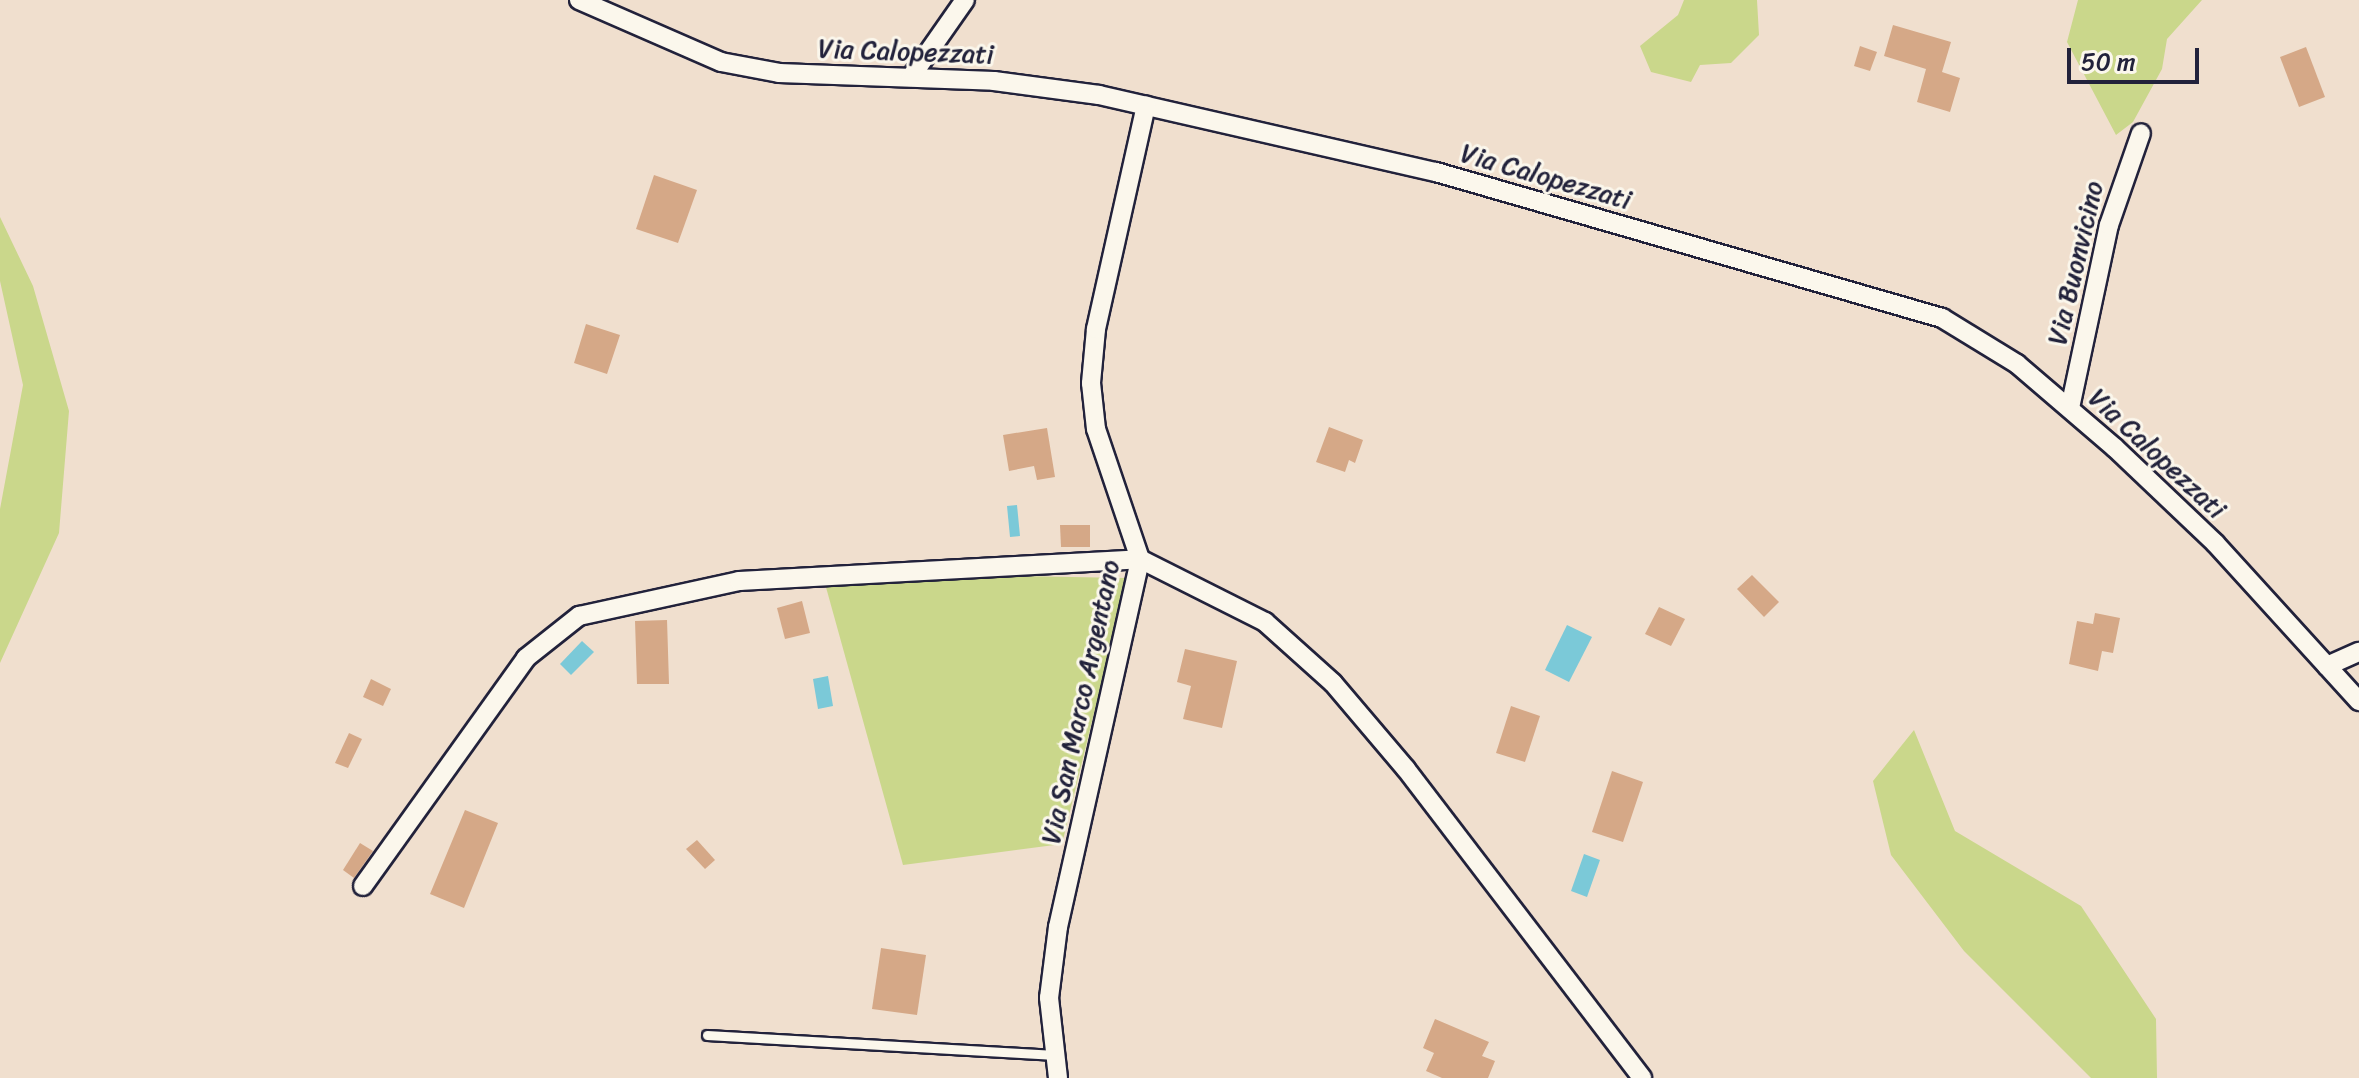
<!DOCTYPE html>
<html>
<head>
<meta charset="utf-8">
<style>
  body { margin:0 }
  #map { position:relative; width:2359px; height:1078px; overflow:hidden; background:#f0dfce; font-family:Sriracha,sans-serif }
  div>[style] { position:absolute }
  .green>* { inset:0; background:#cad78b }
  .water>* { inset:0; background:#7bc9d8 }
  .building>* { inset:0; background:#d5a887 }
  .roads { filter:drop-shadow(2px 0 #22223b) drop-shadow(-2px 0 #22223b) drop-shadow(0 2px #22223b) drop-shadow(0 -2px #22223b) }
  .service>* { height:9px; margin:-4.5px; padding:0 4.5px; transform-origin:4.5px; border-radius:4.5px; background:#fbf7ec }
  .minor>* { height:18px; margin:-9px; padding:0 9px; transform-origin:9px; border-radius:9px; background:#fbf7ec }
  span { translate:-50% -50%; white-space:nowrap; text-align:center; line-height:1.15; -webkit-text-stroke:6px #fbf7ec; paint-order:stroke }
  .street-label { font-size:26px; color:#22223b }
  .scale { position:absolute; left:2067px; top:48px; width:132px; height:36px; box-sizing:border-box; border:4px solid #22223b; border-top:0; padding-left:10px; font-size:24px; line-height:28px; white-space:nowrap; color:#22223b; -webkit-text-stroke:6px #fbf7ec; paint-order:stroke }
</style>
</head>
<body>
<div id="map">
  <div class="green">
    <i style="clip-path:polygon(1684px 0,1757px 0,1759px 35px,1731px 63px,1700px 65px,1691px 82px,1651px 72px,1640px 46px,1678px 15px)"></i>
    <i style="clip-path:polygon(2078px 0,2202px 0,2167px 39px,2162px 69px,2133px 122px,2116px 135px,2067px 42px)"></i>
    <i style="clip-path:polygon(0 217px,33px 286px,69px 411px,59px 533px,0 663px,0 509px,23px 385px,0 281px)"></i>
    <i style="clip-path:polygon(1011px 576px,1127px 578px,1062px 844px,903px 865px,824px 580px)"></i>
    <i style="clip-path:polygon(1914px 730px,1955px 831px,2081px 906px,2156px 1019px,2157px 1078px,2091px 1078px,1964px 951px,1891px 855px,1873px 781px)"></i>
  </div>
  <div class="water">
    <i style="clip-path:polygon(1017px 505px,1020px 536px,1010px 537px,1007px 506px)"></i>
    <i style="clip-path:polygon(1567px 625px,1592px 637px,1569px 682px,1545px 670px)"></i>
    <i style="clip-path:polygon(582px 641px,594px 652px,571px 675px,560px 664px)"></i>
    <i style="clip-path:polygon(828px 676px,833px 706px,818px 709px,813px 679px)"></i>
    <i style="clip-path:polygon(1584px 854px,1600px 860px,1587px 897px,1571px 891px)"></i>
  </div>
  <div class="building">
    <i style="clip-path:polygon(1893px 25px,1951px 42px,1942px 72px,1960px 78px,1950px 112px,1917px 102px,1926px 69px,1884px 56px)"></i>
    <i style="clip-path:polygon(1860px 46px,1877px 52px,1870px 71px,1854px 66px)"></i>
    <i style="clip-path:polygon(2306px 47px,2325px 97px,2299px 107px,2280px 57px)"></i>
    <i style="clip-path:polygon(654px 175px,697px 190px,678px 243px,636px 229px)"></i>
    <i style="clip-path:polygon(586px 324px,620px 335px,607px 374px,574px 363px)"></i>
    <i style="clip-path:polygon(1329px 427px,1363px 440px,1355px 463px,1349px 460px,1345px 472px,1316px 462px)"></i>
    <i style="clip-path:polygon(1047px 428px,1055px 477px,1037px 480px,1034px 466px,1009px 471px,1003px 435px)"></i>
    <i style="clip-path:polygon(1060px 525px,1090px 525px,1090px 547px,1061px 547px)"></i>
    <i style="clip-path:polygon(1752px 575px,1779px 602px,1764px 617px,1737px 589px)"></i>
    <i style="clip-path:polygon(802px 601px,810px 633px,785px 639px,777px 608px)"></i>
    <i style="clip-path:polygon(1659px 607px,1685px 619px,1671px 646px,1645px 634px)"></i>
    <i style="clip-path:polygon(2095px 613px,2120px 618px,2113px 653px,2102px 651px,2098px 671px,2069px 664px,2077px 621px,2093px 624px)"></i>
    <i style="clip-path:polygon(667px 620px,669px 684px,637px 684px,635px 621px)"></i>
    <i style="clip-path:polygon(1185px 649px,1237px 661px,1222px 728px,1183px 719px,1191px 686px,1177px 682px)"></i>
    <i style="clip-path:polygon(371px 679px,391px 689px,383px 706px,363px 697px)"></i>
    <i style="clip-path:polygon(1511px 706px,1540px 716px,1525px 762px,1496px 753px)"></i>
    <i style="clip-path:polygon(349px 733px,362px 739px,348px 768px,335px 763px)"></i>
    <i style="clip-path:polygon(1612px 771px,1643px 782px,1623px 842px,1592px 832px)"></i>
    <i style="clip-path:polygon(465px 810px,498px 823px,464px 908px,430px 894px)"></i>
    <i style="clip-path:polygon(697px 840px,715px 860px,705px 869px,686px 849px)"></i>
    <i style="clip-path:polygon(360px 843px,373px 851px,354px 878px,343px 870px)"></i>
    <i style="clip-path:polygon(881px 948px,926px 955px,917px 1015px,872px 1009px)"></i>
    <i style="clip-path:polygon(1435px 1019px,1489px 1042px,1482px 1056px,1495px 1061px,1488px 1078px,1442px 1078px,1426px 1071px,1434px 1053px,1423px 1048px)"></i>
  </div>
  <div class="roads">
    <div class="service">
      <i style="left:707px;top:1035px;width:349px;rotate:3.3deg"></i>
    </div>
    <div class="minor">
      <i style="left:579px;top:0;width:155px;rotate:23.6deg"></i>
      <i style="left:721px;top:62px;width:59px;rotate:10.7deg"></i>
      <i style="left:779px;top:73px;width:215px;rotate:2.1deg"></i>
      <i style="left:994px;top:81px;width:106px;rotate:7.6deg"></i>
      <i style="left:1099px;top:95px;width:346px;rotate:12.9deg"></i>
      <i style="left:1436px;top:172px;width:527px;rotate:16.09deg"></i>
      <i style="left:1942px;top:318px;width:88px;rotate:31.5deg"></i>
      <i style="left:2017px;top:364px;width:129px;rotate:40.6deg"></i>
      <i style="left:2115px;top:448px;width:138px;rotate:43.5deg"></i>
      <i style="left:2215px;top:543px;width:214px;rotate:47.7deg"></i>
      <i style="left:911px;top:77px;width:94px;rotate:-55deg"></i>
      <i style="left:2070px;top:408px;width:187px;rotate:-78deg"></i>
      <i style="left:2109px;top:225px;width:97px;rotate:-70.8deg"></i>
      <i style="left:2327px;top:666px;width:35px;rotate:-24deg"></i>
      <i style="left:363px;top:886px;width:280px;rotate:-54.4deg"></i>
      <i style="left:526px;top:658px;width:68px;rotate:-38.4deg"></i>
      <i style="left:579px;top:616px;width:164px;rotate:-12.3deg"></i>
      <i style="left:739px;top:581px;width:402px;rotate:-3.1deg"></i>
      <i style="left:1140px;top:559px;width:140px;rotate:26.7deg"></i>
      <i style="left:1265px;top:622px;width:91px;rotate:41.9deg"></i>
      <i style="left:1333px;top:683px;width:113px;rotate:49.7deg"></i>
      <i style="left:1406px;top:769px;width:389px;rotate:52.6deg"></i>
      <i style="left:1058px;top:1078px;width:81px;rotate:-96.4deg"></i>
      <i style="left:1049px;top:998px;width:72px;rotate:-82.8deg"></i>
      <i style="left:1058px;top:927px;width:377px;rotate:-77.4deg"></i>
      <i style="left:1140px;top:559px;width:137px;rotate:-108.7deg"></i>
      <i style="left:1096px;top:429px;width:46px;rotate:-96.2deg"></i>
      <i style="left:1091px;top:383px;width:54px;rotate:-84.7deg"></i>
      <i style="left:1096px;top:329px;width:229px;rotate:-77.4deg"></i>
    </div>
  </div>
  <div class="street-label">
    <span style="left:906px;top:52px;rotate:2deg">Via Calopezzati</span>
    <span style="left:1546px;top:177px;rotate:16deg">Via Calopezzati</span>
    <span style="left:2076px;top:263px;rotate:-77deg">Via Buonvicino</span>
    <span style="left:2157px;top:454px;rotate:43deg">Via Calopezzati</span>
    <span style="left:1081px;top:702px;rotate:-78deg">Via San Marco Argentano</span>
  </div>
  <div class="scale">50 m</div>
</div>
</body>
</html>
